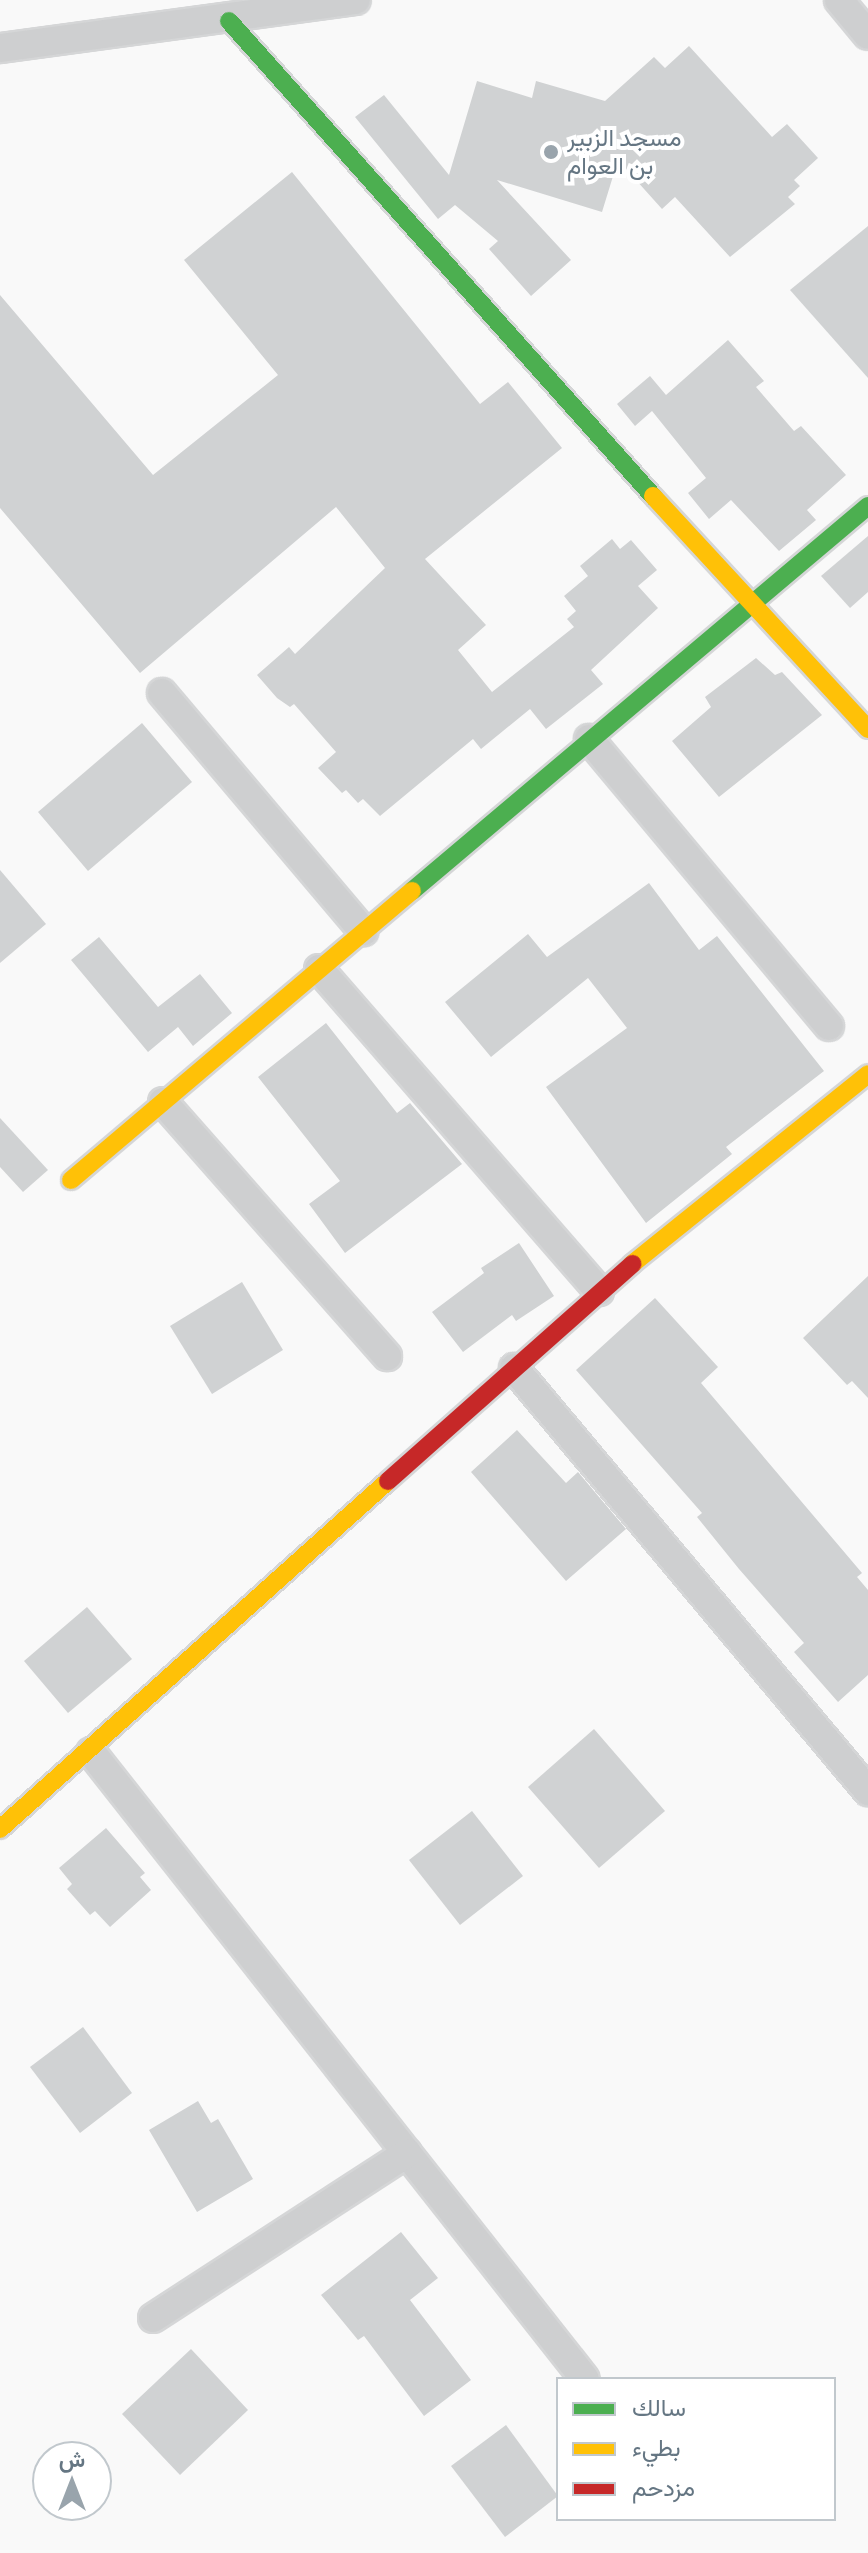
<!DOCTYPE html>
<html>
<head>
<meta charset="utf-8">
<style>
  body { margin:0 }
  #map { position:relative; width:868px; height:2553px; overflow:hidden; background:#f9f9f9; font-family:"Titillium Web",Vazirmatn,sans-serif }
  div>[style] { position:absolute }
  .building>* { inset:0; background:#d0d2d3 }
  .roads { filter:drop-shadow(2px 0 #d5d6d7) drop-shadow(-2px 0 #d5d6d7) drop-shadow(0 2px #d5d6d7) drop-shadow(0 -2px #d5d6d7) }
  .street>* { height:28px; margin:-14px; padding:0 14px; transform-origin:14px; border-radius:14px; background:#cecfd0 }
  .fast>* { height:18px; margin:-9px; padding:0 9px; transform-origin:9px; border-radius:9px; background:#4caf50 }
  .slow>* { height:18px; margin:-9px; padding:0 9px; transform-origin:9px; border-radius:9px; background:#ffc107 }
  .jam>* { height:18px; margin:-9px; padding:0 9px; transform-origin:9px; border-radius:9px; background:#c62828 }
  .dots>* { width:22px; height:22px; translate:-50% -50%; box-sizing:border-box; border:4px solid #fff; border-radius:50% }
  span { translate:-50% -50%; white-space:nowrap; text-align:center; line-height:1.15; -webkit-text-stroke:8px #fff; paint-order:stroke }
  .poi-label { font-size:24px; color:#657683 }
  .left { translate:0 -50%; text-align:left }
  .legend { position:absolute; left:556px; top:2377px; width:280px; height:144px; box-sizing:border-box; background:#fff; border:2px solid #c1c8cd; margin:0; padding:10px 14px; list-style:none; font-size:24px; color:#657683 }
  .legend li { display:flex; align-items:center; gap:16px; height:40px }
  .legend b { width:40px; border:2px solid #c1c8cd }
  .north { position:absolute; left:32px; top:2441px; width:80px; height:80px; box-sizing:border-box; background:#fff; border:2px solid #c1c8cd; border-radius:50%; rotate:0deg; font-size:22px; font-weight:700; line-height:32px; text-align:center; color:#657683 }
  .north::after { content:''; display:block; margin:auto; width:28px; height:36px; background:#99a4ac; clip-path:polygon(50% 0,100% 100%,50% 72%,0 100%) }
</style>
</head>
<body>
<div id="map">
  <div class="building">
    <i style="clip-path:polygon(689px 46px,772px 137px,787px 124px,818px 158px,794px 180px,800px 186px,788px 197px,795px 204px,730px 257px,675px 197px,662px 209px,618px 160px,602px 212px,497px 180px,571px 260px,531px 296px,489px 249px,498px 241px,455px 205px,438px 219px,355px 117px,384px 95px,449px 175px,477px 81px,532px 98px,536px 81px,605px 101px,654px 57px,665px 68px)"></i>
    <i style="clip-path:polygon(292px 172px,480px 404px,508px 382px,562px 448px,425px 559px,486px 625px,458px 650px,492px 692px,574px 627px,567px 619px,576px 611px,564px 596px,588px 576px,580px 566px,612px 539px,620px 549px,631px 540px,657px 570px,638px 586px,658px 608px,591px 670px,603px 684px,546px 729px,530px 709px,481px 749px,473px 739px,380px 816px,363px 799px,358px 803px,346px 790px,342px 793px,318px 768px,336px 752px,294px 704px,290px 707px,277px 698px,257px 675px,289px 647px,295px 654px,385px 568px,336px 507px,140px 673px,0 508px,0 295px,153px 475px,278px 375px,184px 260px)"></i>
    <i style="clip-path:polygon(868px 226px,868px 378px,790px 290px)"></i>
    <i style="clip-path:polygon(728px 340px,764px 381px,756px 387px,794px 431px,801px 426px,846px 475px,807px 510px,816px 520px,779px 551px,731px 500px,709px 519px,688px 493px,706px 478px,652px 411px,635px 426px,617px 404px,650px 376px,666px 395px)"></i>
    <i style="clip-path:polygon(868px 536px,868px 592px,850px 608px,821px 576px)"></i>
    <i style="clip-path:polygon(756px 658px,775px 675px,782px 672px,822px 715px,719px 797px,672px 741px,711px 707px,705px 697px)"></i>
    <i style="clip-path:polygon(142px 723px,192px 782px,88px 871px,38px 812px)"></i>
    <i style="clip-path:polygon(0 870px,46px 924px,0 963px)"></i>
    <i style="clip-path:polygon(649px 883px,699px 950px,717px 936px,824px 1071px,726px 1147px,732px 1154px,646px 1223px,546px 1087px,627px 1028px,588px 978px,491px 1057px,445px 1002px,528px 934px,547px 957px)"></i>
    <i style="clip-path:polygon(99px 937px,158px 1007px,200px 974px,232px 1013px,193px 1046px,178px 1027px,148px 1052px,71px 960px)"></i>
    <i style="clip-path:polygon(326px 1023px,397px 1113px,410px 1103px,462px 1164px,345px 1253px,309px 1204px,340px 1181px,258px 1077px)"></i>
    <i style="clip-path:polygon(0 1118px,48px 1170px,23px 1192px,0 1167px)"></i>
    <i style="clip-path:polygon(519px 1243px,554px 1296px,516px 1321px,512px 1315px,463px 1352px,432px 1312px,484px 1273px,481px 1268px)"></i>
    <i style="clip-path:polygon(868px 1276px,868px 1398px,852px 1381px,847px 1385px,803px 1338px)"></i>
    <i style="clip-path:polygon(242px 1282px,283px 1350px,212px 1394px,170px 1326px)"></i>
    <i style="clip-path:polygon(655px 1298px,718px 1367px,701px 1383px,862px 1573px,857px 1577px,868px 1590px,868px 1675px,838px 1702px,794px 1652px,804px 1643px,739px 1569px,697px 1517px,702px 1513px,576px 1370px)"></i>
    <i style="clip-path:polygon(517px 1430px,566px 1483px,578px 1472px,626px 1529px,566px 1581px,471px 1472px)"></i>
    <i style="clip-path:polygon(87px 1607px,132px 1659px,68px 1713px,24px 1661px)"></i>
    <i style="clip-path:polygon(594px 1729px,665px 1811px,599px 1868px,528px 1787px)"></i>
    <i style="clip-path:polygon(472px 1811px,523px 1876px,460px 1925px,409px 1860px)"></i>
    <i style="clip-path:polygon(106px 1828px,145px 1873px,140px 1877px,151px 1890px,110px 1927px,95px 1911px,90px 1915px,67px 1889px,72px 1884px,59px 1868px)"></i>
    <i style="clip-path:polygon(83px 2027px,132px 2093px,80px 2133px,30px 2067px)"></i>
    <i style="clip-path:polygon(198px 2101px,211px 2123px,218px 2119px,253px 2179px,197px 2212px,149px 2130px)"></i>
    <i style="clip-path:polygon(401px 2232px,438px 2278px,410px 2300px,471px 2380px,424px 2416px,364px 2336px,358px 2340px,321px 2295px)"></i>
    <i style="clip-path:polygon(191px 2349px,248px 2410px,180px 2475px,122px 2414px)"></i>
    <i style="clip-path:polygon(506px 2425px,558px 2496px,505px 2537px,451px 2466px)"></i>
  </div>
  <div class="roads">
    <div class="street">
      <i style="left:839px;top:0;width:45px;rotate:50.4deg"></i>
      <i style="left:0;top:48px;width:359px;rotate:-7.7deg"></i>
      <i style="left:162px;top:693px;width:312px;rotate:49.8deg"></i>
      <i style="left:589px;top:739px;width:374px;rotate:50.1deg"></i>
      <i style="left:319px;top:969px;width:427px;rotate:49deg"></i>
      <i style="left:163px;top:1102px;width:339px;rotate:48.6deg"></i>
      <i style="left:514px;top:1368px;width:552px;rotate:50.07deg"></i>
      <i style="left:91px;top:1752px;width:798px;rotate:51.77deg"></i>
      <i style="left:153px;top:2318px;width:303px;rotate:-33deg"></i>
    </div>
    <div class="fast">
      <i style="left:229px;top:21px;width:637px;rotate:48.25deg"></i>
      <i style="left:412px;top:891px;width:597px;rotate:-40.17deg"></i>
    </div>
    <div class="slow">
      <i style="left:653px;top:496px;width:317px;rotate:47.3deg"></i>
      <i style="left:71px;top:1180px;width:447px;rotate:-40.3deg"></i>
      <i style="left:632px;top:1264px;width:303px;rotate:-38.8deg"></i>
      <i style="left:0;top:1829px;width:521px;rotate:-41.89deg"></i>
    </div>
    <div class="jam">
      <i style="left:388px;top:1481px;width:327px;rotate:-41.6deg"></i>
    </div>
  </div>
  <div class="dots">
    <i style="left:551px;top:152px;background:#99a4ac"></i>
  </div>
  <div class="poi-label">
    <span class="left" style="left:567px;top:152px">مسجد الزبير<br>بن العوام</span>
  </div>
  <ul class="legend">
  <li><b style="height:10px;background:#4caf50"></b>سالك</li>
  <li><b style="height:10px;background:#ffc107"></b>بطيء</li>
  <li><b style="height:10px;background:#c62828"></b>مزدحم</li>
  </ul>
  <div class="north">ش</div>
</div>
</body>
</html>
